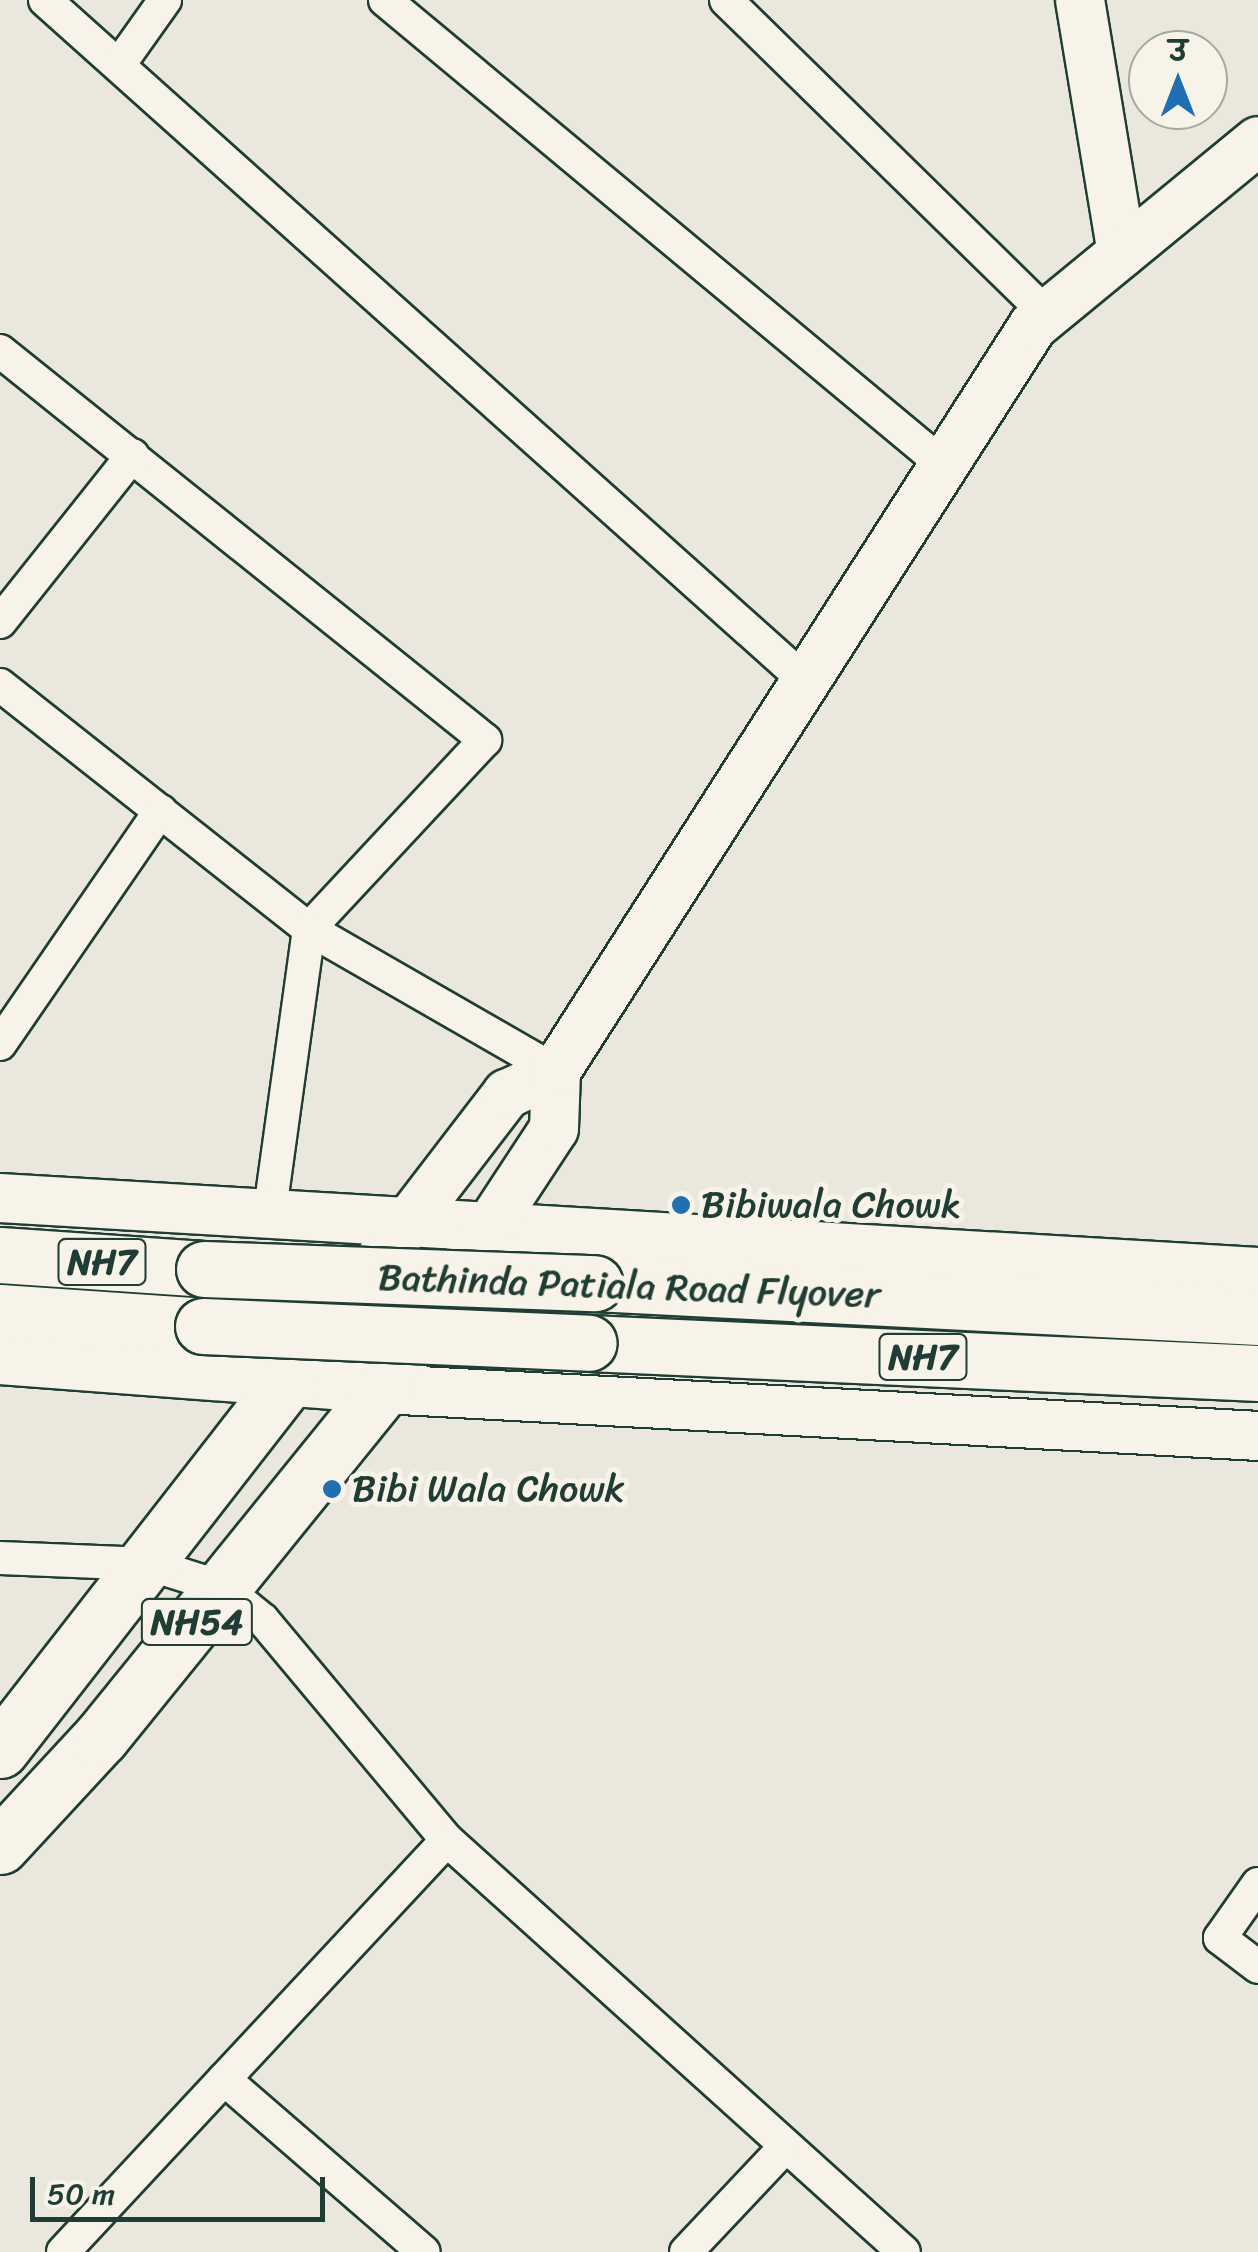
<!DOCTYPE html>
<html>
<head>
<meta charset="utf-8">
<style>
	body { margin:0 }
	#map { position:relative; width:1258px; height:2252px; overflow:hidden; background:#eae8dd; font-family:Sriracha,"Playpen Sans Deva",sans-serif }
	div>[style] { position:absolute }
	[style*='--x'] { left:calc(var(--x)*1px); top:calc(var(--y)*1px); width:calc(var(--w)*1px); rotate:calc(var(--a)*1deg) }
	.roads { filter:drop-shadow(2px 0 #1f3d34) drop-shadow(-2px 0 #1f3d34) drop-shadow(0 2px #1f3d34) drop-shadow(0 -2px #1f3d34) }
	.street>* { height:32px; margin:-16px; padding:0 16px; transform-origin:16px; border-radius:16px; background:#f7f3e8 }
	.secondary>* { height:48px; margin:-24px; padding:0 24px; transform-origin:24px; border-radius:24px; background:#f7f3e8 }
	.highway>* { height:55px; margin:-27.5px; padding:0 27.5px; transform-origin:27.5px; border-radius:27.5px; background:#f7f3e8 }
	.bridges { filter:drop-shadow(2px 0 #1f3d34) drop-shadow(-2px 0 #1f3d34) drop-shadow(0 2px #1f3d34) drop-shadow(0 -2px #1f3d34) }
	.highway-bridge>* { height:55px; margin:-27.5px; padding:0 27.5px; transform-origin:27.5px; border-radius:27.5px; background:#f7f3e8 }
	.dots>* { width:28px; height:28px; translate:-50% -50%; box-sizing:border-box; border:5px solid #f7f3e8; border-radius:50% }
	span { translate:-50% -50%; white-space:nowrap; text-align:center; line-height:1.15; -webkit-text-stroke:10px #f7f3e8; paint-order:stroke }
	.shield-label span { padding:2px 8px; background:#f7f3e8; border:2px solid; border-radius:8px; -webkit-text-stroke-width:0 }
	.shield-label { font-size:35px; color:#1f3d34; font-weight:700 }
	.poi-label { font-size:38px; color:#1f3d34 }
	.left { translate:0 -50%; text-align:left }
	.street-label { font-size:38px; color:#1f3d34 }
	.north { position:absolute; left:1128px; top:30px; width:100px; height:100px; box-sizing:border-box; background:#f7f3e8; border:2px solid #a1aaa0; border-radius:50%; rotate:0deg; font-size:28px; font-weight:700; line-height:40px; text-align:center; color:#1f3d34 }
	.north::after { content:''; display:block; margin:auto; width:35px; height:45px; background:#1f6fb2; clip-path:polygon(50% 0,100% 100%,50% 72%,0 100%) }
	.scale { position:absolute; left:30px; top:2177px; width:295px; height:45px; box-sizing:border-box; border:5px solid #1f3d34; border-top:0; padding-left:12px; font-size:30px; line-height:35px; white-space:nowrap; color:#1f3d34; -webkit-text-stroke:8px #f7f3e8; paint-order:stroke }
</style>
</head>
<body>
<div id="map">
	<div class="roads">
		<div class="street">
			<i style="--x:45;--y:0;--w:1025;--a:41.84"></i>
			<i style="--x:385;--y:0;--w:729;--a:39.77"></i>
			<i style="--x:726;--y:0;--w:449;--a:44.4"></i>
			<i style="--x:121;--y:62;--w:76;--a:-54.6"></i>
			<i style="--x:0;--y:351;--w:622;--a:38.73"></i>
			<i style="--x:485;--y:740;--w:258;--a:133"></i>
			<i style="--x:309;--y:929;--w:291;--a:97.9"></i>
			<i style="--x:0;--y:622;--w:213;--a:-51.5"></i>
			<i style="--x:0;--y:685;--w:394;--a:38.3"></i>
			<i style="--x:309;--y:929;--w:285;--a:29.9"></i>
			<i style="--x:0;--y:1044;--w:283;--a:-55.5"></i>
			<i style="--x:0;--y:1558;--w:148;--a:2.3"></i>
			<i style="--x:148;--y:1564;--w:80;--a:17.5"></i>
			<i style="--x:224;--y:1588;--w:50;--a:39.4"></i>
			<i style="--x:263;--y:1620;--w:287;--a:50.1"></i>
			<i style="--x:447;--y:1840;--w:615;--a:42.04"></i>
			<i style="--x:1258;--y:1884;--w:66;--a:125.1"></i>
			<i style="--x:1220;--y:1938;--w:48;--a:37.3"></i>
			<i style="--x:224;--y:2079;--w:264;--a:40.9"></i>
			<i style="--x:63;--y:2252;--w:563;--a:-47.01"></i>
			<i style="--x:686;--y:2252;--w:143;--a:-46.7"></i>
		</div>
		<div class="secondary">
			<i style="--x:1080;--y:0;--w:256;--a:80.6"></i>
			<i style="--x:0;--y:1198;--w:1260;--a:3.37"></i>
			<i style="--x:305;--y:1357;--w:332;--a:-52.5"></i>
			<i style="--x:507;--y:1094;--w:54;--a:-25.1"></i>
			<i style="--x:0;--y:1360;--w:384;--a:4.3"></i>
			<i style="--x:383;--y:1389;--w:876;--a:3.07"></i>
			<i style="--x:383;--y:1389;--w:311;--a:-56.7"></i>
			<i style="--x:554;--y:1129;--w:58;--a:-88"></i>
			<i style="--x:556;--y:1071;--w:885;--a:-57.37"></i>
			<i style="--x:1033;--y:326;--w:291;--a:-39.4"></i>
		</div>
		<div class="highway">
			<i style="--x:0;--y:1255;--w:204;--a:3.9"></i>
			<i style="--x:595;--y:1283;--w:664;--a:2.94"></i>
			<i style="--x:0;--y:1312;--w:203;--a:3.9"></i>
			<i style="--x:589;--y:1343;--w:670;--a:2.57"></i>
			<i style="--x:0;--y:1750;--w:469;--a:-52.1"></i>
			<i style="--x:0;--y:1846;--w:149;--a:-47.2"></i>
			<i style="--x:101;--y:1737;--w:448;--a:-51"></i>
		</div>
	</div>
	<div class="bridges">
		<div class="highway-bridge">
			<i style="--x:204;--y:1269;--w:391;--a:2.1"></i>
			<i style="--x:203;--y:1326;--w:386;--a:2.5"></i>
		</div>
	</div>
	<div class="dots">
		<i style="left:681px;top:1205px;background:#1f6fb2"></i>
		<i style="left:332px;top:1489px;background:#1f6fb2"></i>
	</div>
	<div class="shield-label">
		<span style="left:102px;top:1262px">NH7</span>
		<span style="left:923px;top:1357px">NH7</span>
		<span style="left:197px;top:1622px">NH54</span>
	</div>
	<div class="poi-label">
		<span class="left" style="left:701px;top:1205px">Bibiwala Chowk</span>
		<span class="left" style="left:352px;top:1489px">Bibi Wala Chowk</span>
	</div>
	<div class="street-label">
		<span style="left:629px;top:1286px;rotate:2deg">Bathinda Patiala Road Flyover</span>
	</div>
	<div class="north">उ</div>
	<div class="scale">50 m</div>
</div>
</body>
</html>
